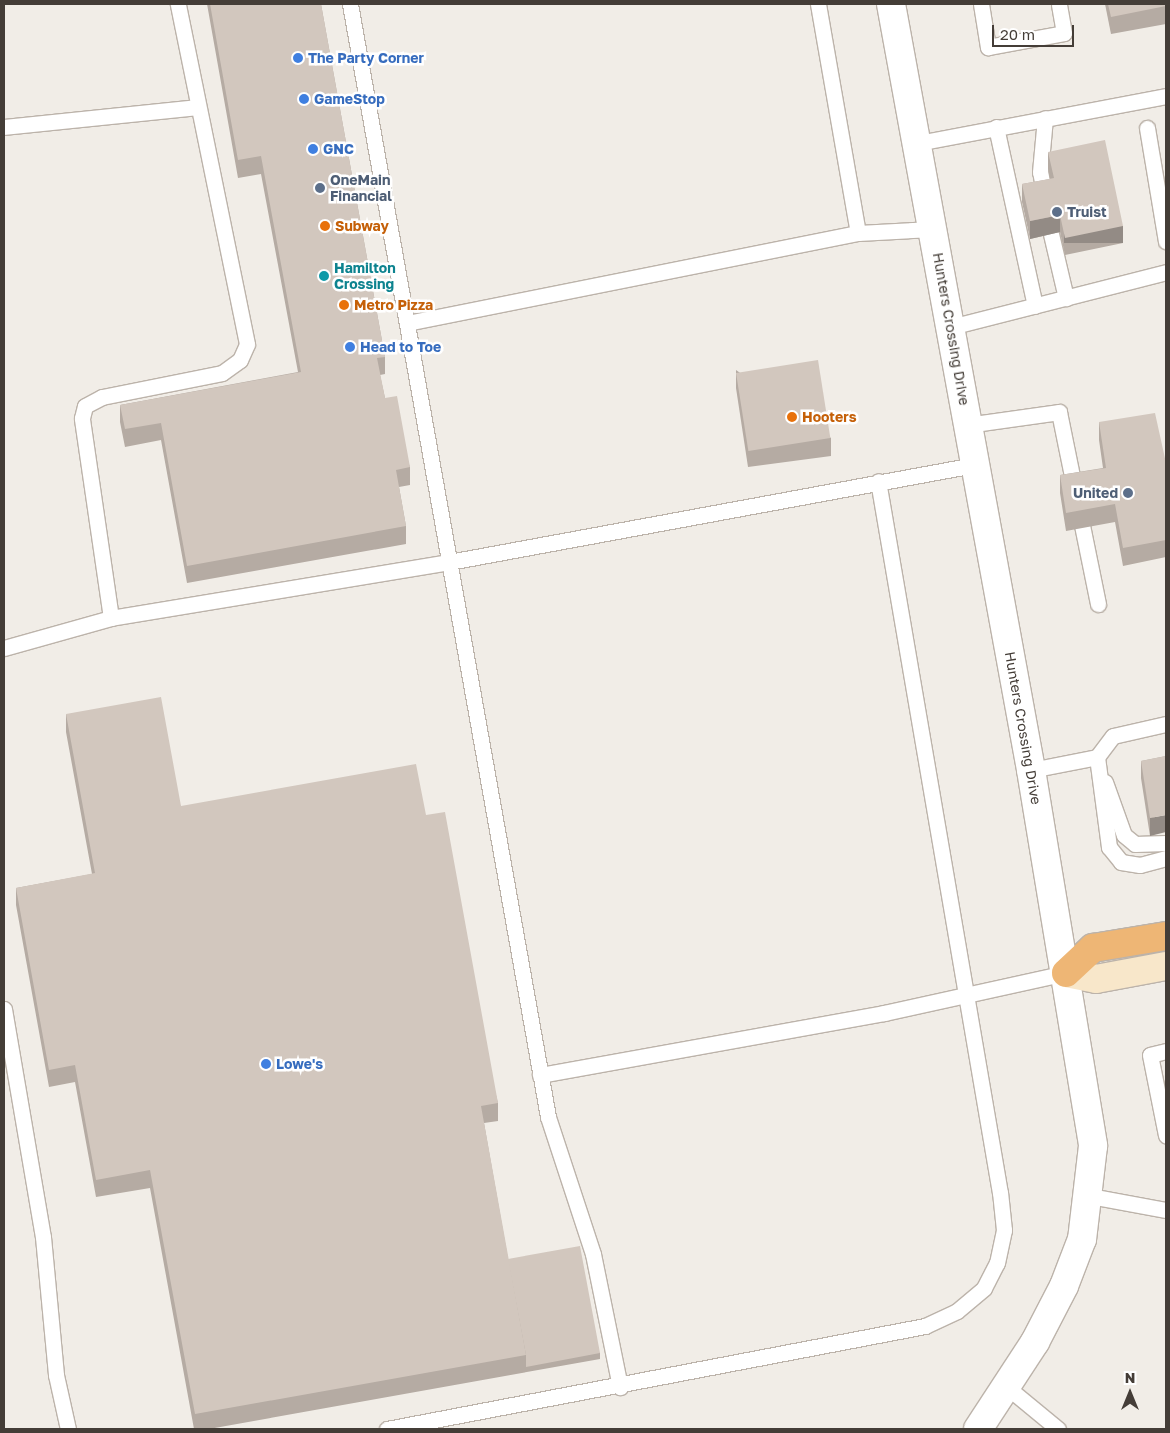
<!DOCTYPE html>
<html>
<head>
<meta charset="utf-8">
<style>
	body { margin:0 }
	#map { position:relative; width:1170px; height:1433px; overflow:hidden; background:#f1ede7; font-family:"Golos Text",sans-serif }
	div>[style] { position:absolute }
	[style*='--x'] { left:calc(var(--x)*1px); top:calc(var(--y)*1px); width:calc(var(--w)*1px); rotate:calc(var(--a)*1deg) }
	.roads { filter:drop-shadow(1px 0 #bcb3aa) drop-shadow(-1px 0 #bcb3aa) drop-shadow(0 1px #bcb3aa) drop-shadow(0 -1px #bcb3aa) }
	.lane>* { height:15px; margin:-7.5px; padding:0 7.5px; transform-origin:7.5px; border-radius:7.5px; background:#fff }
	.street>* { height:28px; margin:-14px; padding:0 14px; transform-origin:14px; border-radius:14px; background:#fff }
	.secondary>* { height:28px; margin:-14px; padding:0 14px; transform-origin:14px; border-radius:14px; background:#f8e7ca }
	.highway>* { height:28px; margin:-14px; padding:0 14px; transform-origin:14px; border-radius:14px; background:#eeb675 }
	.wall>* { inset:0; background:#b5aba3 }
	.shaded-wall>* { inset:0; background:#938b85; transform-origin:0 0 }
	.building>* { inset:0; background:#d2c7be; transform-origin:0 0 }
	.dots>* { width:14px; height:14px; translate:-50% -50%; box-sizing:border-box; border:2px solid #fff; border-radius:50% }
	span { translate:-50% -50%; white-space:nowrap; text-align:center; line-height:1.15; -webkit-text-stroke:5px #fff; paint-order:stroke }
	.shop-label { font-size:14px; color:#366cbe; font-weight:700 }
	.left { translate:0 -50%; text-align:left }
	.service-label { font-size:14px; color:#4e5e75; font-weight:700 }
	.right { translate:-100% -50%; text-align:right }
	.food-label { font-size:14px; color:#c56008; font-weight:700 }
	.culture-label { font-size:14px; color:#0d838f; font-weight:700 }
	.street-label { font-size:14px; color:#443d37 }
	.frame { position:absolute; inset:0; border:5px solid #443d37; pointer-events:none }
	.north { position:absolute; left:1105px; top:1368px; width:50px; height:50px; -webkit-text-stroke:4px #fff; paint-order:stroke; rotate:0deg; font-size:14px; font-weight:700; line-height:20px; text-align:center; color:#443d37 }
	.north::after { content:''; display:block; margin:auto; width:18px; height:22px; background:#443d37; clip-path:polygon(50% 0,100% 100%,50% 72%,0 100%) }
	.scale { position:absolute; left:992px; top:25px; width:82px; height:22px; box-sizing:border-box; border:2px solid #443d37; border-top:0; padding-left:6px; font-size:15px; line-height:18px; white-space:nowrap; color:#443d37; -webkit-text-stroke:4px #fff; paint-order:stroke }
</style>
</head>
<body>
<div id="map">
	<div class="roads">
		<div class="lane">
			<i style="--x:350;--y:4;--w:1130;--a:79.91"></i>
			<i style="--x:548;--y:1117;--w:144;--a:71.8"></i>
			<i style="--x:593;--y:1254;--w:136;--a:78.5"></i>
			<i style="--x:818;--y:4;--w:232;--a:80.1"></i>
			<i style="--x:981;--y:4;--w:44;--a:80.8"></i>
			<i style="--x:988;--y:47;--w:77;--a:-10.4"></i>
			<i style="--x:1064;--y:33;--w:29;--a:-100"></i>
			<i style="--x:4;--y:127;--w:195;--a:-5.9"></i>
			<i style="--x:996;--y:127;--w:183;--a:77.7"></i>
			<i style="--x:1147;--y:128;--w:115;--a:80.5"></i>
			<i style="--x:918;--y:143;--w:252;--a:-10.7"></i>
			<i style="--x:1045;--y:197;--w:25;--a:-101"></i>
			<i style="--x:1040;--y:172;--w:54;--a:-84.7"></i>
			<i style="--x:1051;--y:234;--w:66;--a:76.8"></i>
			<i style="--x:407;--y:323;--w:460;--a:-11.3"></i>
			<i style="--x:858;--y:233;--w:75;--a:-3.1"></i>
			<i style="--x:951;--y:327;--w:222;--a:-14.3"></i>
			<i style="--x:967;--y:425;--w:93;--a:-8"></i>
			<i style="--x:1059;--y:412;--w:196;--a:78.5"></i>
			<i style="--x:111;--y:618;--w:202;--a:-98.3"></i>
			<i style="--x:82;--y:418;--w:12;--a:-76"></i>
			<i style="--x:85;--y:406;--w:19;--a:-28"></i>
			<i style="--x:102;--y:397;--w:122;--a:-11.3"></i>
			<i style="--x:222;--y:373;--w:22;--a:-36"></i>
			<i style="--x:240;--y:360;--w:17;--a:-66"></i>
			<i style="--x:247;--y:344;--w:347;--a:-101.5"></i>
			<i style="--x:4;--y:648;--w:111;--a:-15.7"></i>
			<i style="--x:111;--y:618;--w:343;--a:-9.4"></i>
			<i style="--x:449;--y:562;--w:534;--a:-10.47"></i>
			<i style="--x:1097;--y:757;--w:91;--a:82.4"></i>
			<i style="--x:1109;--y:847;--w:19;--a:51"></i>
			<i style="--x:1121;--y:862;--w:19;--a:9"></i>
			<i style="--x:1140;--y:865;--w:27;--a:-15"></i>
			<i style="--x:1031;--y:770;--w:67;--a:-11.1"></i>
			<i style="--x:1097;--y:757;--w:26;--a:-53"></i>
			<i style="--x:1113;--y:736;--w:54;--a:-12.8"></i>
			<i style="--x:1105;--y:782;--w:56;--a:70.3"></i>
			<i style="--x:1124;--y:835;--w:14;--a:39"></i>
			<i style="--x:1135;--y:844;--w:31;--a:-2"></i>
			<i style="--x:4;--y:1009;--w:231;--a:80.3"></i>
			<i style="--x:43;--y:1237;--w:139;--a:84.6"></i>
			<i style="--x:56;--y:1375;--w:55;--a:77.5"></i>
			<i style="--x:1166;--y:1051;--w:16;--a:166"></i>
			<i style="--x:1150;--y:1055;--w:82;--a:78.7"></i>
			<i style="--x:540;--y:1075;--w:350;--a:-10.2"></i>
			<i style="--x:884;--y:1013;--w:186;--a:-12.4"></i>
			<i style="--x:1090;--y:1196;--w:77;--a:10.4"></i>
			<i style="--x:1007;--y:1387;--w:66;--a:39.5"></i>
			<i style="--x:387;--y:1429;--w:548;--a:-10.84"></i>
			<i style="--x:925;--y:1326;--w:35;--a:-25"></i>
			<i style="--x:957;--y:1311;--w:35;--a:-40"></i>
			<i style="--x:984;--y:1288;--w:28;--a:-63"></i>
			<i style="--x:997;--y:1263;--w:34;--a:-78"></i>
			<i style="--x:1004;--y:1230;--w:37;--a:-96"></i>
			<i style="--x:1000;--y:1193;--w:722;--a:-99.72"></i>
		</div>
		<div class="street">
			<i style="--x:891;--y:4;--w:779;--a:79.64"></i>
			<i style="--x:1031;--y:770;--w:381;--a:80.6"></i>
			<i style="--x:1093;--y:1146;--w:94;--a:96.7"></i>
			<i style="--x:1082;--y:1239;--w:50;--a:111"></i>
			<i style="--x:1064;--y:1286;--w:63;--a:117.4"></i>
			<i style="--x:1035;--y:1342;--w:104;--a:123.2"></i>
		</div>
		<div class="secondary">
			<i style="--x:1066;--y:973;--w:31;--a:11"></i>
			<i style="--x:1096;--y:979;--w:71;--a:-10.5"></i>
		</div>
		<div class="highway">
			<i style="--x:1066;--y:973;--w:37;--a:-43"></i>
			<i style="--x:1093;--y:948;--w:74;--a:-9.3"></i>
		</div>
	</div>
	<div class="wall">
		<i style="clip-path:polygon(207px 4px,321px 4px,385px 357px,385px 374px,380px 375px,385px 398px,410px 467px,410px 485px,399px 487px,406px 526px,406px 544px,187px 583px,161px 440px,125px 447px,120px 422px,120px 405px,298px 372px,261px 174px,238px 178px)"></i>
		<i style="clip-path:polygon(1105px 4px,1166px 4px,1166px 24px,1111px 34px)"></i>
		<i style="clip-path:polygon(1048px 152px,1123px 243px,1065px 255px,1060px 232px,1030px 239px,1022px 202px,1022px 184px,1050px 179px,1048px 169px)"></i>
		<i style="clip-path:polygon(736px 370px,831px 438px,831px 456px,748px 467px,736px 388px)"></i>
		<i style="clip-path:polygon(1099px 422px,1166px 463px,1166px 557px,1123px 566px,1115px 522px,1066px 531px,1060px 493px,1060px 475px,1103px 468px,1099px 440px)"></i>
		<i style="clip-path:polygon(66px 714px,181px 806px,426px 815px,498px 1103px,498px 1121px,484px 1123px,508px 1259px,600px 1353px,600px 1359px,209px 1429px,194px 1429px,150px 1188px,96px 1197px,75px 1082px,49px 1087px,16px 905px,16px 888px,92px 874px,66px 732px)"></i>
		<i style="clip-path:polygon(1166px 756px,1150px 836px,1141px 778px,1141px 761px)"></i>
	</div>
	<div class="shaded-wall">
		<i style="clip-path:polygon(1060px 215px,1060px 232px,1030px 239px,1030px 221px)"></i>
		<i style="left:1123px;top:226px;width:17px;height:59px;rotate:90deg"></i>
		<i style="clip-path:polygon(1166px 815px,1166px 832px,1150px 836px,1150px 818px)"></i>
	</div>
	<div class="building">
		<i style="clip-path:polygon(210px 4px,321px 4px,385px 357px,377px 358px,385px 398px,397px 396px,410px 467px,396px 470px,406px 526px,187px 566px,161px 423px,125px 429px,120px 405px,301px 372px,261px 156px,238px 160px)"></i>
		<i style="clip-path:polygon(1108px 4px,1166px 4px,1166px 6px,1111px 17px)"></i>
		<i style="clip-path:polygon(1105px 140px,1123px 226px,1065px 238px,1060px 215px,1030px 221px,1022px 184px,1054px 178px,1048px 152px)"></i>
		<i style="left:818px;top:360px;width:79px;height:83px;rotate:81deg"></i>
		<i style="clip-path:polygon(1155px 413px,1166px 463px,1166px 540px,1123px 548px,1115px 504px,1066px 513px,1060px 475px,1106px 468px,1099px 422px)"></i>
		<i style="clip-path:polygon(161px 697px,181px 806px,416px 764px,426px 815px,445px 812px,498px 1103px,481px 1106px,526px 1355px,195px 1414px,150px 1170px,96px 1180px,75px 1065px,49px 1070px,16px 888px,95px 873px,66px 714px)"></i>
		<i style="clip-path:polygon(1166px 756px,1166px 815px,1150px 818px,1141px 761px)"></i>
		<i style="clip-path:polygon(580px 1246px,600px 1353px,526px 1367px,526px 1355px,508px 1259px)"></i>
	</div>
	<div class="dots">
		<i style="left:298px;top:58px;background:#3f7fe0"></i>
		<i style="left:304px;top:99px;background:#3f7fe0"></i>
		<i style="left:313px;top:149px;background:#3f7fe0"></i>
		<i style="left:320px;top:188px;background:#5c6f8a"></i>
		<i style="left:1057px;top:212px;background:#5c6f8a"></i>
		<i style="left:325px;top:226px;background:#e8710a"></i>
		<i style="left:324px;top:276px;background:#0f9aa8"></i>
		<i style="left:344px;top:305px;background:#e8710a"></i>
		<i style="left:350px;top:347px;background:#3f7fe0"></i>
		<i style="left:792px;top:417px;background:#e8710a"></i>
		<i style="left:1128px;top:493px;background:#5c6f8a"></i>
		<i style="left:266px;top:1064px;background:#3f7fe0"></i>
	</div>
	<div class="shop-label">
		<span class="left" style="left:308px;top:58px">The Party Corner</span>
		<span class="left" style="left:314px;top:99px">GameStop</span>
		<span class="left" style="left:323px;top:149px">GNC</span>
		<span class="left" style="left:360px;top:347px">Head to Toe</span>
		<span class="left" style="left:276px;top:1064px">Lowe's</span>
	</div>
	<div class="service-label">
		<span class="left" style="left:330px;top:188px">OneMain<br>Financial</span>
		<span class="left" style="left:1067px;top:212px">Truist</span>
		<span class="right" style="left:1118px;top:493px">United</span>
	</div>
	<div class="food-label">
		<span class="left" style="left:335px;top:226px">Subway</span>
		<span class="left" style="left:354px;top:305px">Metro Pizza</span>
		<span class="left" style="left:802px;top:417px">Hooters</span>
	</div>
	<div class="culture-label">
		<span class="left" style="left:334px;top:276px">Hamilton<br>Crossing</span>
	</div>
	<div class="street-label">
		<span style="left:951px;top:329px;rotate:80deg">Hunters Crossing Drive</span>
		<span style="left:1023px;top:728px;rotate:80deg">Hunters Crossing Drive</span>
	</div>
	<div class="frame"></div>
	<div class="north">N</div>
	<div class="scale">20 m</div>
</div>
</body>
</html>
